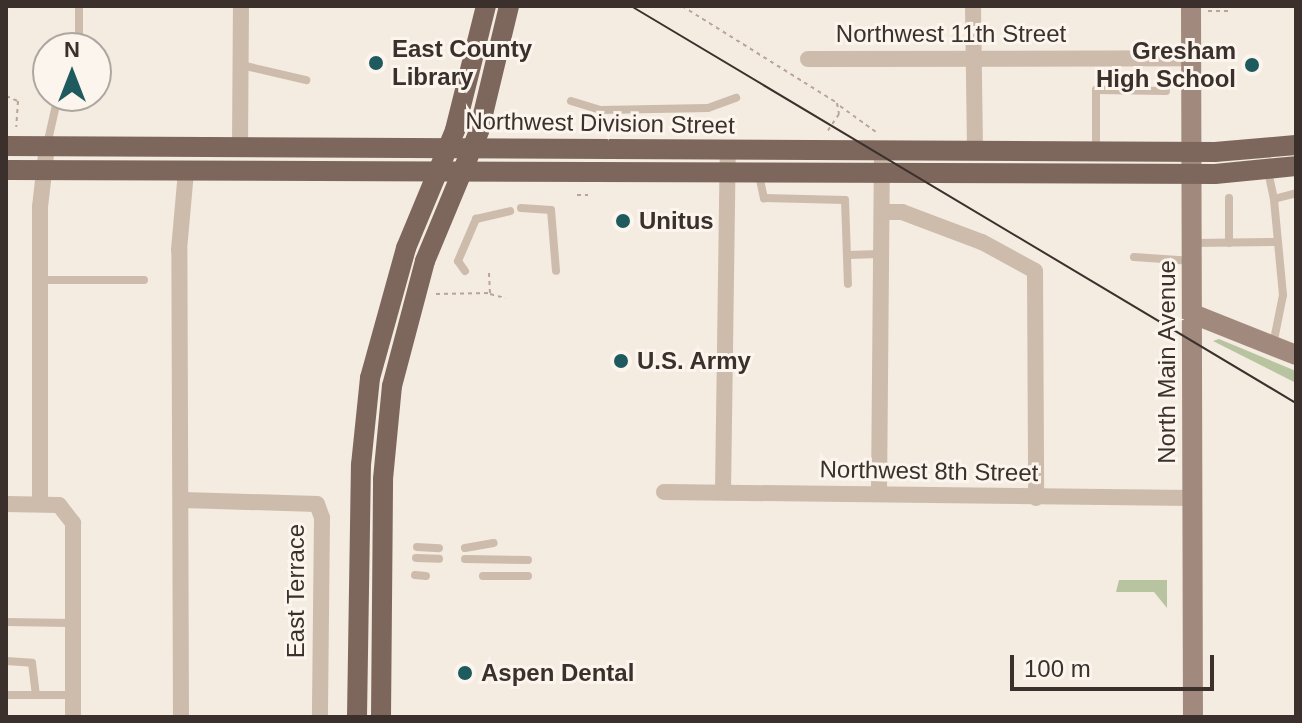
<!DOCTYPE html>
<html>
<head>
<meta charset="utf-8">
<style>
	body { margin:0 }
	#map { position:relative; width:1302px; height:723px; overflow:hidden; background:#f4ebe1; font-family:Arial,sans-serif }
	div>[style] { position:absolute }
	[style*='--x'] { left:calc(var(--x)*1px); top:calc(var(--y)*1px); width:calc(var(--w)*1px); rotate:calc(var(--a)*1deg) }
	.green>* { inset:0; background:#b8c4a0 }
	.path>* { height:2px; margin-top:-1px; transform-origin:0; background:repeating-linear-gradient(90deg,#b9a596 0 4px,transparent 0 8px) }
	.lane>* { height:8px; margin:-4px; padding:0 4px; transform-origin:4px; border-radius:4px; background:#cdbbac }
	.street>* { height:16px; margin:-8px; padding:0 8px; transform-origin:8px; border-radius:8px; background:#cdbbac }
	.secondary>* { height:20px; margin:-10px; padding:0 10px; transform-origin:10px; border-radius:10px; background:#a18a7d }
	.primary>* { height:20px; margin:-10px; padding:0 10px; transform-origin:10px; border-radius:10px; background:#7d675c }
	.tram>* { height:2px; margin:-1px; padding:0 1px; transform-origin:1px; border-radius:1px; background:#3b302b }
	.dots>* { width:22px; height:22px; translate:-50% -50%; box-sizing:border-box; border:4px solid #fbf5ee; border-radius:50% }
	span { translate:-50% -50%; white-space:nowrap; text-align:center; line-height:1.15; -webkit-text-stroke:6px #fbf5ee; paint-order:stroke }
	.street-label { font-size:24px; color:#3b302b }
	.poi-label { font-size:24px; color:#3b302b; font-weight:700 }
	.left { translate:0 -50%; text-align:left }
	.right { translate:-100% -50%; text-align:right }
	.frame { position:absolute; inset:0; border:8px solid #3b302b; pointer-events:none }
	.north { position:absolute; left:32px; top:32px; width:80px; height:80px; box-sizing:border-box; background:#fbf5ee; border:2px solid #aea6a0; border-radius:50%; rotate:0deg; font-size:22px; font-weight:700; line-height:32px; text-align:center; color:#3b302b }
	.north::after { content:''; display:block; margin:auto; width:28px; height:36px; background:#1f5a5e; clip-path:polygon(50% 0,100% 100%,50% 72%,0 100%) }
	.scale { position:absolute; left:1010px; top:655px; width:204px; height:36px; box-sizing:border-box; border:4px solid #3b302b; border-top:0; padding-left:10px; font-size:24px; line-height:28px; white-space:nowrap; color:#3b302b; -webkit-text-stroke:6px #fbf5ee; paint-order:stroke }
</style>
</head>
<body>
<div id="map">
	<div class="green">
		<i style="clip-path:polygon(1219px 339px,1296px 371px,1296px 383px,1213px 341px)"></i>
		<i style="clip-path:polygon(1119px 580px,1167px 580px,1167px 608px,1154px 592px,1116px 592px)"></i>
	</div>
	<div class="path">
		<i style="--x:682;--y:6;--w:183;--a:32"></i>
		<i style="--x:837;--y:103;--w:11;--a:80"></i>
		<i style="--x:839;--y:114;--w:22;--a:124"></i>
		<i style="--x:1208;--y:11;--w:20;--a:0"></i>
		<i style="--x:6;--y:96;--w:13;--a:23"></i>
		<i style="--x:18;--y:101;--w:26;--a:94"></i>
		<i style="--x:840;--y:106;--w:44;--a:35.8"></i>
		<i style="--x:577;--y:195;--w:11;--a:0"></i>
		<i style="--x:436;--y:294;--w:54;--a:-1.1"></i>
		<i style="--x:490;--y:293;--w:22;--a:-93"></i>
		<i style="--x:490;--y:294;--w:16;--a:15"></i>
	</div>
	<div class="lane">
		<i style="--x:79;--y:48;--w:42;--a:-90"></i>
		<i style="--x:241;--y:65;--w:67;--a:13"></i>
		<i style="--x:571;--y:101;--w:30;--a:17"></i>
		<i style="--x:600;--y:110;--w:108;--a:-1.1"></i>
		<i style="--x:708;--y:108;--w:30;--a:-20"></i>
		<i style="--x:47;--y:145;--w:50;--a:-77.3"></i>
		<i style="--x:1096;--y:151;--w:61;--a:-90"></i>
		<i style="--x:1096;--y:90;--w:70;--a:0.8"></i>
		<i style="--x:1268;--y:171;--w:29;--a:78"></i>
		<i style="--x:759;--y:175;--w:24;--a:78"></i>
		<i style="--x:764;--y:198;--w:81;--a:1.4"></i>
		<i style="--x:845;--y:200;--w:84;--a:88"></i>
		<i style="--x:1229;--y:198;--w:45;--a:90"></i>
		<i style="--x:521;--y:208;--w:30;--a:4"></i>
		<i style="--x:551;--y:210;--w:61;--a:85.3"></i>
		<i style="--x:1194;--y:243;--w:84;--a:-0.7"></i>
		<i style="--x:848;--y:255;--w:31;--a:-2"></i>
		<i style="--x:1134;--y:257;--w:59;--a:3.9"></i>
		<i style="--x:465;--y:271;--w:12;--a:-125"></i>
		<i style="--x:458;--y:261;--w:46;--a:-66.8"></i>
		<i style="--x:476;--y:219;--w:35;--a:-13"></i>
		<i style="--x:41;--y:280;--w:103;--a:0"></i>
		<i style="--x:1273;--y:345;--w:51;--a:-78.7"></i>
		<i style="--x:1283;--y:295;--w:96;--a:-95.4"></i>
		<i style="--x:1274;--y:199;--w:23;--a:-15"></i>
		<i style="--x:417;--y:547;--w:22;--a:3"></i>
		<i style="--x:465;--y:548;--w:29;--a:-10"></i>
		<i style="--x:416;--y:558;--w:23;--a:2"></i>
		<i style="--x:465;--y:559;--w:63;--a:0.9"></i>
		<i style="--x:415;--y:575;--w:11;--a:5"></i>
		<i style="--x:483;--y:576;--w:45;--a:0"></i>
		<i style="--x:6;--y:622;--w:66;--a:0.9"></i>
		<i style="--x:6;--y:661;--w:26;--a:4"></i>
		<i style="--x:32;--y:663;--w:32;--a:83"></i>
		<i style="--x:6;--y:695;--w:66;--a:0"></i>
	</div>
	<div class="street">
		<i style="--x:973;--y:6;--w:145;--a:89.2"></i>
		<i style="--x:808;--y:59;--w:383;--a:-0.1"></i>
		<i style="--x:240;--y:146;--w:140;--a:-89.6"></i>
		<i style="--x:883;--y:212;--w:19;--a:0"></i>
		<i style="--x:902;--y:212;--w:85;--a:20.6"></i>
		<i style="--x:982;--y:242;--w:60;--a:28.7"></i>
		<i style="--x:1035;--y:271;--w:227;--a:89.7"></i>
		<i style="--x:664;--y:492;--w:529;--a:0.65"></i>
		<i style="--x:723;--y:492;--w:342;--a:-89.2"></i>
		<i style="--x:879;--y:493;--w:332;--a:-89.5"></i>
		<i style="--x:183;--y:500;--w:134;--a:1.7"></i>
		<i style="--x:317;--y:504;--w:15;--a:70"></i>
		<i style="--x:322;--y:518;--w:199;--a:90.6"></i>
		<i style="--x:6;--y:504;--w:53;--a:1.1"></i>
		<i style="--x:59;--y:505;--w:23;--a:52"></i>
		<i style="--x:73;--y:523;--w:194;--a:90"></i>
		<i style="--x:40;--y:504;--w:297;--a:-90"></i>
		<i style="--x:40;--y:207;--w:61;--a:-83.5"></i>
		<i style="--x:181;--y:717;--w:467;--a:-90.2"></i>
		<i style="--x:179;--y:250;--w:79;--a:-84.9"></i>
	</div>
	<div class="secondary">
		<i style="--x:1191;--y:6;--w:711;--a:89.84"></i>
		<i style="--x:1193;--y:314;--w:111;--a:21.7"></i>
	</div>
	<div class="primary">
		<i style="--x:6;--y:146;--w:1209;--a:0.28"></i>
		<i style="--x:1215;--y:152;--w:81;--a:-4.9"></i>
		<i style="--x:6;--y:170;--w:1209;--a:0.19"></i>
		<i style="--x:1215;--y:174;--w:81;--a:-5.6"></i>
		<i style="--x:357;--y:717;--w:252;--a:-89.1"></i>
		<i style="--x:361;--y:465;--w:87;--a:-84.1"></i>
		<i style="--x:370;--y:378;--w:135;--a:-74.5"></i>
		<i style="--x:406;--y:248;--w:128;--a:-67.4"></i>
		<i style="--x:455;--y:130;--w:128;--a:-76"></i>
		<i style="--x:381;--y:717;--w:238;--a:-89.5"></i>
		<i style="--x:383;--y:479;--w:93;--a:-84.5"></i>
		<i style="--x:392;--y:386;--w:129;--a:-75.2"></i>
		<i style="--x:425;--y:261;--w:141;--a:-67.4"></i>
		<i style="--x:479;--y:131;--w:129;--a:-76.5"></i>
	</div>
	<div class="tram">
		<i style="--x:631;--y:6;--w:774;--a:30.84"></i>
	</div>
	<div class="dots">
		<i style="left:376px;top:63px;background:#1f5a5e"></i>
		<i style="left:1252px;top:65px;background:#1f5a5e"></i>
		<i style="left:623px;top:221px;background:#1f5a5e"></i>
		<i style="left:621px;top:361px;background:#1f5a5e"></i>
		<i style="left:465px;top:673px;background:#1f5a5e"></i>
	</div>
	<div class="street-label">
		<span style="left:951px;top:34px">Northwest 11th Street</span>
		<span style="left:600px;top:123px;rotate:1deg">Northwest Division Street</span>
		<span style="left:1167px;top:362px;rotate:-90deg">North Main Avenue</span>
		<span style="left:929px;top:471px;rotate:1deg">Northwest 8th Street</span>
		<span style="left:296px;top:591px;rotate:-90deg">East Terrace</span>
	</div>
	<div class="poi-label">
		<span class="left" style="left:392px;top:63px">East County<br>Library</span>
		<span class="right" style="left:1236px;top:65px">Gresham<br>High School</span>
		<span class="left" style="left:639px;top:221px">Unitus</span>
		<span class="left" style="left:637px;top:361px">U.S. Army</span>
		<span class="left" style="left:481px;top:673px">Aspen Dental</span>
	</div>
	<div class="frame"></div>
	<div class="north">N</div>
	<div class="scale">100 m</div>
</div>
</body>
</html>
